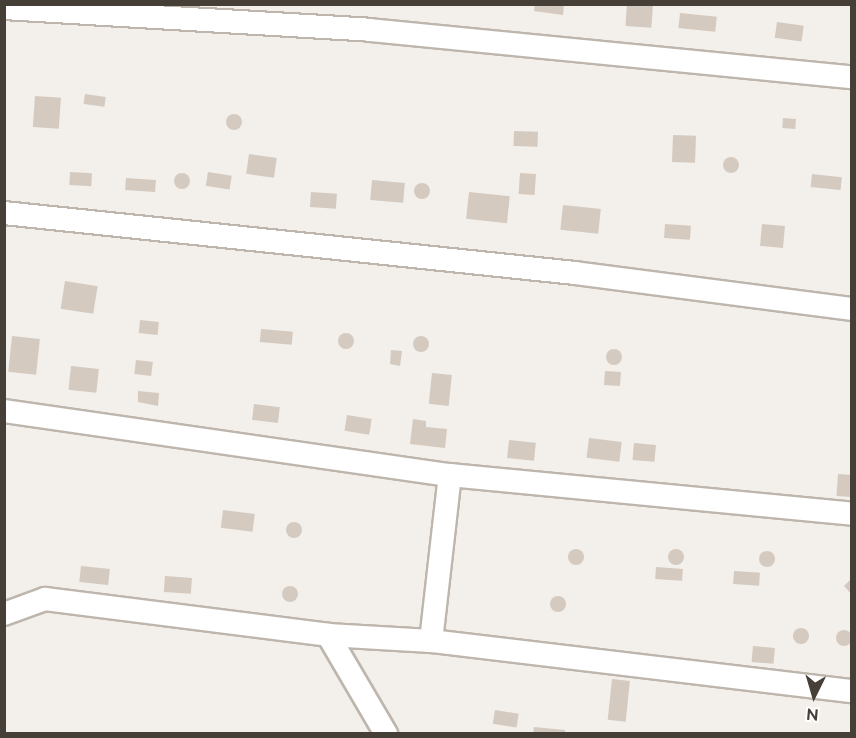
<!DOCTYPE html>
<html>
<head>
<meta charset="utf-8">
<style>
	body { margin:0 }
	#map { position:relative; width:856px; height:738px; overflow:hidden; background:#f3efea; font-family:Raleway,sans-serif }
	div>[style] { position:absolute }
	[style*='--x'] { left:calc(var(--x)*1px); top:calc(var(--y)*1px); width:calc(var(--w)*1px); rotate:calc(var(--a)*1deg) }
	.building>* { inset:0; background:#d4cac0; transform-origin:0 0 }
	.round { border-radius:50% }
	.roads { filter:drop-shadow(2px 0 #beb6ad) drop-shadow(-2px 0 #beb6ad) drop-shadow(0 2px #beb6ad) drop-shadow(0 -2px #beb6ad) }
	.minor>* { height:22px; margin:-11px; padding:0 11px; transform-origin:11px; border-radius:11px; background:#fff }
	span { translate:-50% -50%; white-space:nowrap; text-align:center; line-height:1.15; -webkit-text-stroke:5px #fff; paint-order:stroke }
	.frame { position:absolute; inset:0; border:6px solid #463f38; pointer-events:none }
	.north { position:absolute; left:784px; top:666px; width:60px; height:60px; -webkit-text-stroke:4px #fff; paint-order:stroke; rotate:185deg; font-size:16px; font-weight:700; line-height:24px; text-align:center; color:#463f38 }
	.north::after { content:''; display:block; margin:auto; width:21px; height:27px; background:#463f38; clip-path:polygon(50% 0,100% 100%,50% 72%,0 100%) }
</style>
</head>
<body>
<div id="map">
	<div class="building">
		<i style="clip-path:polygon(535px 4px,564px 4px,563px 15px,534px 11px)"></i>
		<i style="left:627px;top:4px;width:26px;height:22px;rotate:4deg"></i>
		<i style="left:680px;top:13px;width:37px;height:15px;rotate:6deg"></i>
		<i style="left:777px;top:22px;width:27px;height:16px;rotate:8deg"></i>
		<i style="left:85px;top:94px;width:21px;height:10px;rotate:8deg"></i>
		<i style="left:35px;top:96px;width:26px;height:31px;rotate:4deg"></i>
		<i class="round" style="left:226px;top:114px;width:16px;height:16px"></i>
		<i style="left:783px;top:118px;width:13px;height:10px;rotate:4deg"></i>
		<i style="left:514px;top:131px;width:24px;height:15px;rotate:2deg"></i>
		<i style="left:673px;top:135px;width:23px;height:27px;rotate:2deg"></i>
		<i style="left:249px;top:154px;width:28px;height:20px;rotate:8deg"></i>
		<i class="round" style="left:723px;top:157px;width:16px;height:16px"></i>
		<i style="left:70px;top:172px;width:22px;height:13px;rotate:3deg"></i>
		<i style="left:208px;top:172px;width:24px;height:14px;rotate:9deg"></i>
		<i style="left:520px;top:173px;width:16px;height:21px;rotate:4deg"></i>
		<i class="round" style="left:174px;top:173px;width:16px;height:16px"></i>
		<i style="left:812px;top:174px;width:30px;height:13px;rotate:6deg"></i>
		<i style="left:126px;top:178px;width:30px;height:12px;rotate:4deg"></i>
		<i style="left:372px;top:180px;width:33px;height:20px;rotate:5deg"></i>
		<i class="round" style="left:414px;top:183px;width:16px;height:16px"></i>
		<i style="left:311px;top:192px;width:26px;height:15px;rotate:4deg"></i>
		<i style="left:469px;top:192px;width:41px;height:27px;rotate:6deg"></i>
		<i style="left:563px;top:205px;width:38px;height:25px;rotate:6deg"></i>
		<i style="left:665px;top:224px;width:26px;height:14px;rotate:4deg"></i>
		<i style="left:762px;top:224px;width:23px;height:22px;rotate:5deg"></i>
		<i style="left:65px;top:281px;width:33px;height:28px;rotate:9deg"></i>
		<i style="left:140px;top:320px;width:19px;height:13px;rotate:6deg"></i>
		<i style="left:261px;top:329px;width:32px;height:13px;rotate:5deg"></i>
		<i class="round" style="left:338px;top:333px;width:16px;height:16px"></i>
		<i class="round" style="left:413px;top:336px;width:16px;height:16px"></i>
		<i style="left:12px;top:336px;width:28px;height:36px;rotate:6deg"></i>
		<i class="round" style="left:606px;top:349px;width:16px;height:16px"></i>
		<i style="clip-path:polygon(391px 350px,402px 351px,400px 366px,390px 364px)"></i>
		<i style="left:136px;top:360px;width:17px;height:14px;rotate:7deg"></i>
		<i style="left:71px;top:366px;width:28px;height:24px;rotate:6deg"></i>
		<i style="left:605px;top:371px;width:16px;height:14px;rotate:4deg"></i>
		<i style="left:432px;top:373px;width:20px;height:31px;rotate:6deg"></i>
		<i style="clip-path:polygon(138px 391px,159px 393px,158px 406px,138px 402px)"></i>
		<i style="left:254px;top:404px;width:26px;height:16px;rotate:7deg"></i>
		<i style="left:347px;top:415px;width:25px;height:16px;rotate:9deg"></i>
		<i style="clip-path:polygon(413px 419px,426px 421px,426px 427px,447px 429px,445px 448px,410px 444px)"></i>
		<i style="left:589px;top:438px;width:33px;height:20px;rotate:7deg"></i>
		<i style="left:509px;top:440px;width:27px;height:18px;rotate:6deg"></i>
		<i style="left:634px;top:443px;width:22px;height:17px;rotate:5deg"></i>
		<i style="left:838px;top:474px;width:14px;height:22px;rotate:4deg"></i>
		<i style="left:223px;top:510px;width:32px;height:18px;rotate:7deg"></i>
		<i class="round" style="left:286px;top:522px;width:16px;height:16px"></i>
		<i class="round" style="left:568px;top:549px;width:16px;height:16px"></i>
		<i class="round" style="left:668px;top:549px;width:16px;height:16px"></i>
		<i class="round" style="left:759px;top:551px;width:16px;height:16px"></i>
		<i style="left:81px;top:566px;width:29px;height:16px;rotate:6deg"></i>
		<i style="left:656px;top:567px;width:27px;height:12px;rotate:4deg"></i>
		<i style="left:734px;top:571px;width:26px;height:13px;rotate:4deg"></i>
		<i style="left:165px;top:576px;width:27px;height:16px;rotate:4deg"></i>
		<i style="clip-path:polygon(852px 578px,852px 595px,844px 586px)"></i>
		<i class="round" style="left:282px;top:586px;width:16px;height:16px"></i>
		<i class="round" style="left:550px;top:596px;width:16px;height:16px"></i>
		<i class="round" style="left:793px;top:628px;width:16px;height:16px"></i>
		<i class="round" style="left:836px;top:630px;width:16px;height:16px"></i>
		<i style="left:753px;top:646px;width:22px;height:16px;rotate:5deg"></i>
		<i style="left:612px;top:679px;width:18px;height:41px;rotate:6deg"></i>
		<i style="left:495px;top:710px;width:24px;height:14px;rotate:9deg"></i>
		<i style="clip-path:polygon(534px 727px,565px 730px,565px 734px,533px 734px)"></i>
	</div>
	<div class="roads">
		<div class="minor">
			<i style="--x:4;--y:8;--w:366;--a:3.4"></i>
			<i style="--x:369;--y:30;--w:485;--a:5.6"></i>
			<i style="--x:4;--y:213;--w:574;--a:6"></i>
			<i style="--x:575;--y:273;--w:279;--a:7.4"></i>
			<i style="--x:4;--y:411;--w:451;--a:8.2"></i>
			<i style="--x:450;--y:475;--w:404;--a:5.5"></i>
			<i style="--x:4;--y:614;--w:44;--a:-20.1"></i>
			<i style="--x:45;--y:599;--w:285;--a:7.2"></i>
			<i style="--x:328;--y:635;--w:103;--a:3.3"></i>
			<i style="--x:431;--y:641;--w:424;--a:6.8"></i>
			<i style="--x:328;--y:635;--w:115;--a:59.6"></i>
			<i style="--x:431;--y:641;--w:167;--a:-83.5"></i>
		</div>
	</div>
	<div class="frame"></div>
	<div class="north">N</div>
</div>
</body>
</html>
